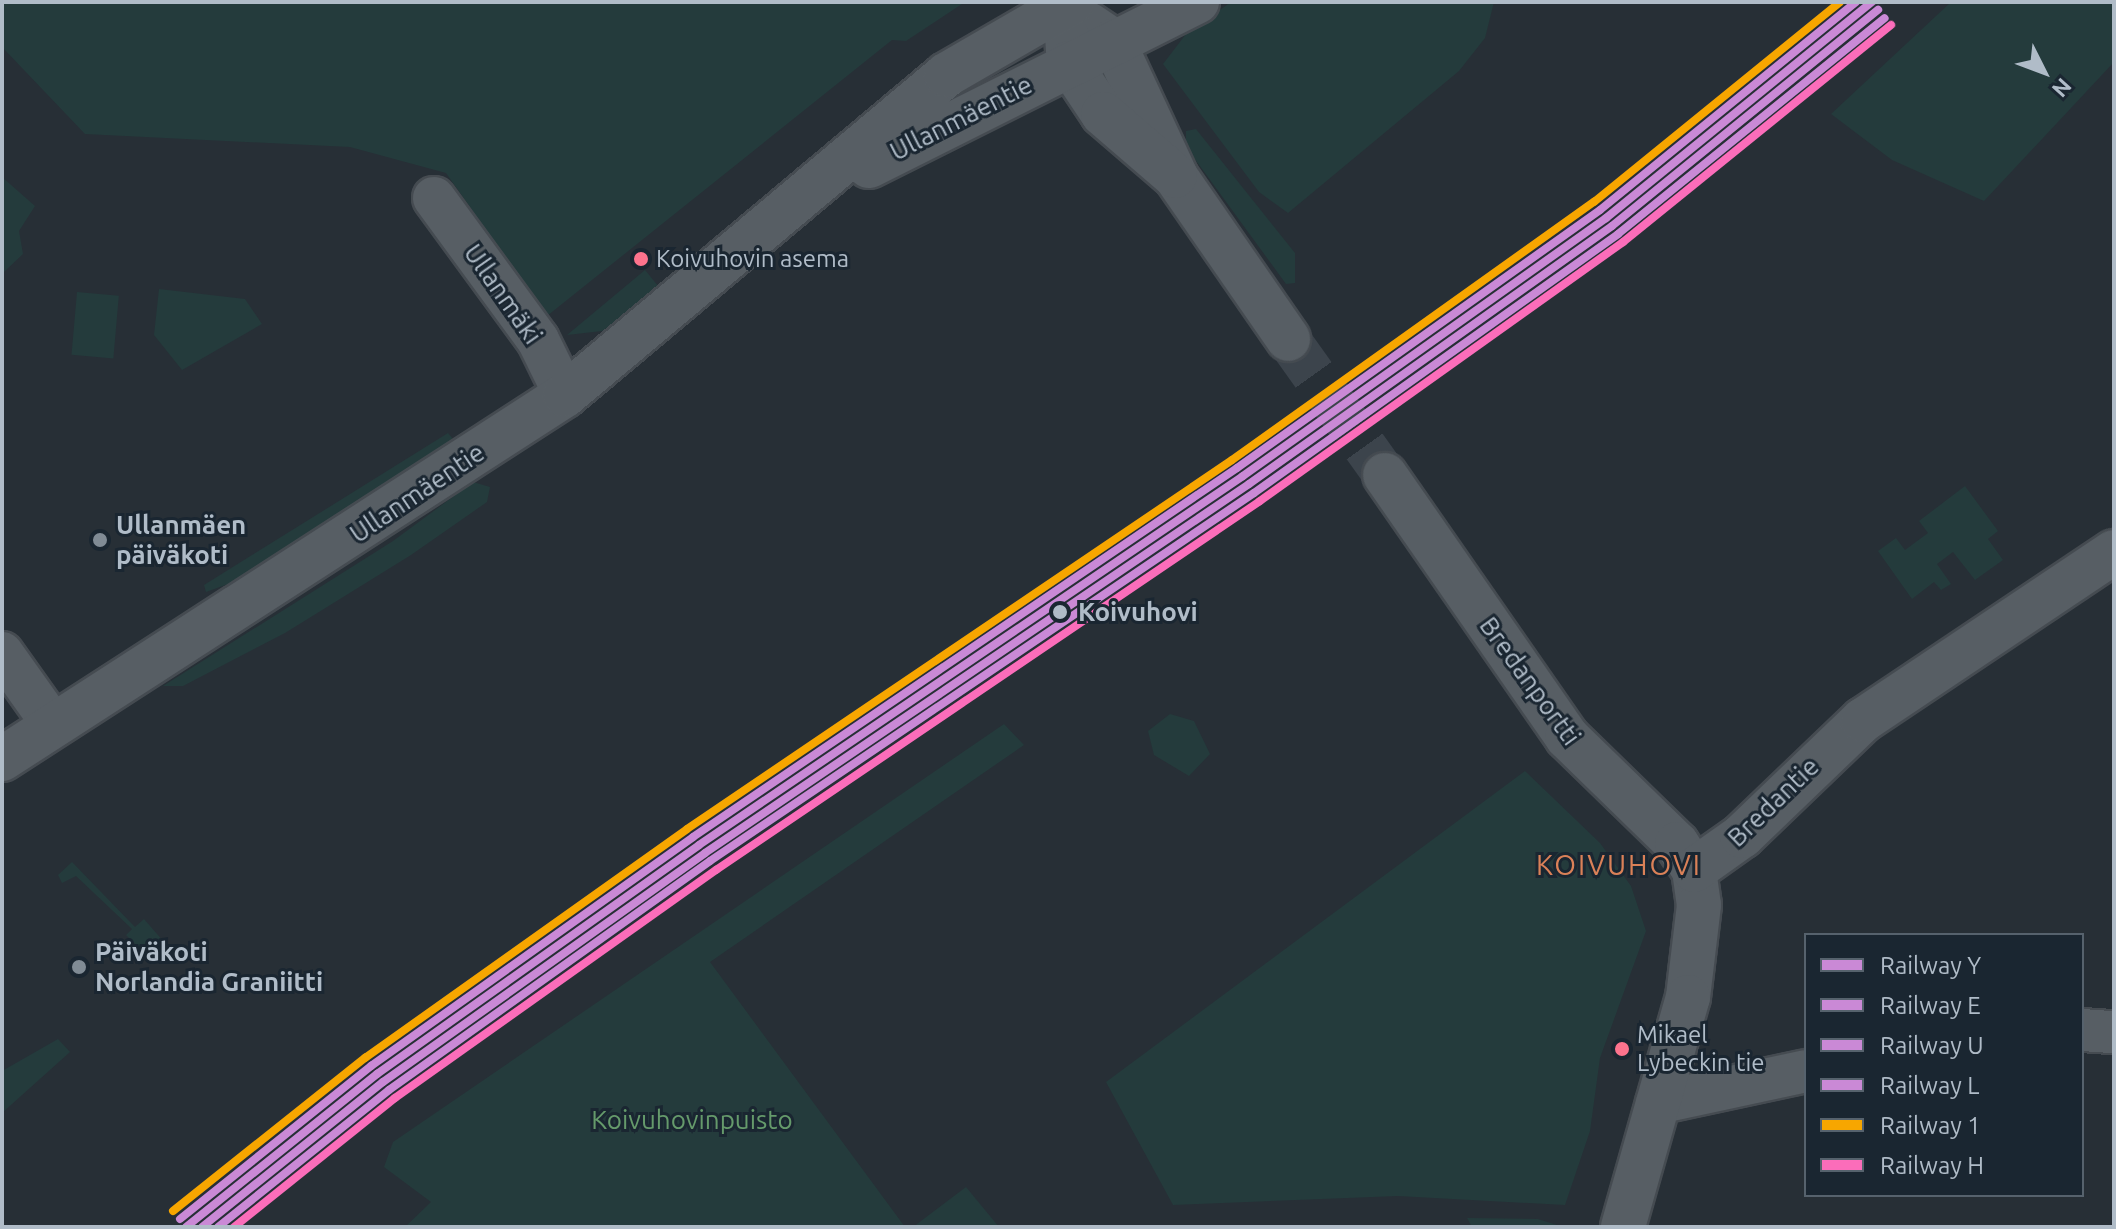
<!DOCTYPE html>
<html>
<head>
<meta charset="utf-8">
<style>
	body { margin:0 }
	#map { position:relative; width:2116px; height:1229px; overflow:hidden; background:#272f36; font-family:Ubuntu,sans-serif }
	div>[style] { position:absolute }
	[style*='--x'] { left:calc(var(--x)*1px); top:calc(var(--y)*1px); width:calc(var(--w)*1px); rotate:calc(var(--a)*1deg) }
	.green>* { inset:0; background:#243b3c; transform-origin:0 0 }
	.tertiary-tunnel>* { height:44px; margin-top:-22px; transform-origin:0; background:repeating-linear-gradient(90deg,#3c444c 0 44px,transparent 0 66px) }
	.roads { filter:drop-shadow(2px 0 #454b51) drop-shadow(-2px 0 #454b51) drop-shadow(0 2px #454b51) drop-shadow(0 -2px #454b51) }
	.minor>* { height:42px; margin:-21px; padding:0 21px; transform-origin:21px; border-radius:21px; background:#575e64 }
	.tertiary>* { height:44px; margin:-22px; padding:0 22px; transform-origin:22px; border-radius:22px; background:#575e64 }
	.rail-1>* { height:8px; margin:-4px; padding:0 4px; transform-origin:4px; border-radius:4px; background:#ca89d6 }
	.rail-2>* { height:8px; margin:-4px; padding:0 4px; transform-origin:4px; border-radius:4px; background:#ca89d6 }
	.rail-3>* { height:8px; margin:-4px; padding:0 4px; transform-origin:4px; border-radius:4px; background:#ca89d6 }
	.rail-4>* { height:8px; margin:-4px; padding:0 4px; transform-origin:4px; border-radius:4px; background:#ca89d6 }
	.rail-5>* { height:8px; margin:-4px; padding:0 4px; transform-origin:4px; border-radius:4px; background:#f7a600 }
	.rail-6>* { height:8px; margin:-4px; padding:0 4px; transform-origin:4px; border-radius:4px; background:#fb6dba }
	.dots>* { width:22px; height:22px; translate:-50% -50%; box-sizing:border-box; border:4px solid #1a2631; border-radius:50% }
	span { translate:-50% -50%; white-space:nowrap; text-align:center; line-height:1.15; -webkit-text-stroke:6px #1a2631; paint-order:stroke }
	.bus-label { font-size:24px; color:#b0bcc8 }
	.left { translate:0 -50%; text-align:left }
	.street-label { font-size:26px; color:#b0bcc8 }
	.poi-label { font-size:26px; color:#b0bcc8; font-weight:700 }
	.stop-label { font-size:26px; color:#b0bcc8; font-weight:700 }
	.park-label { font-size:26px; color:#659a6b }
	.neighbourhood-label { font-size:28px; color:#da8158; letter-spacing:2px }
	.frame { position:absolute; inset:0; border:4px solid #b0bcc8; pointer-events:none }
	.legend { position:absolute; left:1804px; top:933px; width:280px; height:264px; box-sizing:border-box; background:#1a2631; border:2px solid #56626d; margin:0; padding:10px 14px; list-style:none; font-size:24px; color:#b0bcc8 }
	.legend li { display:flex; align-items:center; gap:16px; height:40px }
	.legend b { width:40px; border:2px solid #56626d }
	.north { position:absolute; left:2004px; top:32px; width:80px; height:80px; -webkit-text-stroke:6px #1a2631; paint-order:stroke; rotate:132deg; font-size:22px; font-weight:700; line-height:32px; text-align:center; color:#b0bcc8 }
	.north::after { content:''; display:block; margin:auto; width:28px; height:36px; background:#b0bcc8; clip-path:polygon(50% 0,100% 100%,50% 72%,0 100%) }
</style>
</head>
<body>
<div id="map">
	<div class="green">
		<i style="clip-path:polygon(2px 2px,965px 2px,906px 41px,892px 40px,547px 316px,446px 173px,350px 147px,85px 134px,2px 47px)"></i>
		<i style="clip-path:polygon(1231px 2px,1494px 2px,1485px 38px,1459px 71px,1288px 213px,1259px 192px,1163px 64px,1186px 34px)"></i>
		<i style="clip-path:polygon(1951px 2px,2114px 2px,2114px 62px,1984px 201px,1892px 160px,1831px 114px)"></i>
		<i style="clip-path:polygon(1196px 129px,1295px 253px,1295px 283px,1286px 284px,1186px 147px,1186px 131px)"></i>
		<i style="clip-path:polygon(2px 177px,35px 206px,19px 231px,23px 254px,4px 272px)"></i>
		<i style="clip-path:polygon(645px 270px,659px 287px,622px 318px,602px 331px,567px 335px)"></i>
		<i style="clip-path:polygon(159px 289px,245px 299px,262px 324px,182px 370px,154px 335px)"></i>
		<i style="left:77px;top:292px;width:42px;height:63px;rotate:5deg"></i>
		<i style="clip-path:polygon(448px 433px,458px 445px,264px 571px,206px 592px,204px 585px)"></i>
		<i style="clip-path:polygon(473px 482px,490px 487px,487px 502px,411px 555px,285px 633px,183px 686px,163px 686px,393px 541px)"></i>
		<i style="clip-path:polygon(1965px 486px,1998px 531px,1988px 539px,2003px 560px,1975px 580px,1953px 552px,1937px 564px,1951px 584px,1941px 590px,1934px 582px,1912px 599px,1878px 551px,1896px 538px,1905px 550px,1928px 533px,1919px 521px)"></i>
		<i style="clip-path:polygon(1170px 714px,1194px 721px,1210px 754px,1189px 776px,1154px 755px,1148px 731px)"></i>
		<i style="clip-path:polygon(1004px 724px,1024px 745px,710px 962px,905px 1227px,405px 1227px,431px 1202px,384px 1167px,393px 1142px)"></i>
		<i style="clip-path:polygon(1525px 771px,1600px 843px,1631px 886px,1646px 931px,1600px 1058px,1590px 1131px,1565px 1205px,1398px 1196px,1173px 1205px,1106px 1082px)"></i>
		<i style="clip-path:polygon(72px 862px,135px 927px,144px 919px,164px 942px,148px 957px,126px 935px,132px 929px,76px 876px,62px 883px,58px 875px)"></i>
		<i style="clip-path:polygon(58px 1039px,70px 1052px,2px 1113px,2px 1071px)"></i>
		<i style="clip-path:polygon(966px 1187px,999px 1227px,913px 1227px)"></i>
		<i style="clip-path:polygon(1467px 1218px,1538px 1219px,1563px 1227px,1472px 1227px)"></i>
	</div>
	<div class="tertiary-tunnel">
		<i style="--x:1288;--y:339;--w:167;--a:54.5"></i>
	</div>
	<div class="roads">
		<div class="minor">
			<i style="--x:434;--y:198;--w:176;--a:53.8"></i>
			<i style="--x:538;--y:340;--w:61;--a:63.9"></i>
			<i style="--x:2;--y:653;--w:85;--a:54.6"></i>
			<i style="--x:2082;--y:1030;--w:32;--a:4"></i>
			<i style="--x:1657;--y:1103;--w:152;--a:-12.1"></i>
		</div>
		<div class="tertiary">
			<i style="--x:1088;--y:24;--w:30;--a:34"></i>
			<i style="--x:1113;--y:41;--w:150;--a:65.1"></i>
			<i style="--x:1176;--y:177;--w:197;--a:55.3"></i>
			<i style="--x:1067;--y:36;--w:27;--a:86"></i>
			<i style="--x:1069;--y:63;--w:61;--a:56.3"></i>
			<i style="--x:1103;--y:114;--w:95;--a:40.7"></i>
			<i style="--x:869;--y:166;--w:367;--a:-26.6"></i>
			<i style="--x:1385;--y:475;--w:319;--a:55.2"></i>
			<i style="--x:1567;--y:737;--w:153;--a:44.2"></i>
			<i style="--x:1677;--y:844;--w:31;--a:57"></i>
			<i style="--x:1694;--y:870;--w:35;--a:82"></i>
			<i style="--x:1699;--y:905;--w:93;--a:96.8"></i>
			<i style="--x:1688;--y:997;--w:239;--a:105.8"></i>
			<i style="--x:2;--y:759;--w:670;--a:-32.88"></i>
			<i style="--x:565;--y:395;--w:498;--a:-40"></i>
			<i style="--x:946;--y:75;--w:146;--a:-30.1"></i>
			<i style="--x:1694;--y:870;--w:59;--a:-35.3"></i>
			<i style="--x:1742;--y:836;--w:168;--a:-43.8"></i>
			<i style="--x:1863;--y:720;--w:302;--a:-33.8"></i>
		</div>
	</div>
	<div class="rail-1">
		<i style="--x:186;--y:1227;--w:245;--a:-38.7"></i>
		<i style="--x:377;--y:1074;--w:395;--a:-35.4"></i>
		<i style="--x:699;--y:845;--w:657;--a:-34.15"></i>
		<i style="--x:1243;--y:476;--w:445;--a:-35.4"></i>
		<i style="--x:1606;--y:218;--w:343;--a:-39.1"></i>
	</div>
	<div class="rail-2">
		<i style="--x:202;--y:1227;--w:232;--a:-38.7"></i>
		<i style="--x:383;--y:1082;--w:395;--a:-35.4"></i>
		<i style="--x:705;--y:853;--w:657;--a:-34.15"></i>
		<i style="--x:1249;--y:484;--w:445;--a:-35.4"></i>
		<i style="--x:1612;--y:226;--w:343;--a:-39.1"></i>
	</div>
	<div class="rail-3">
		<i style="--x:180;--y:1219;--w:245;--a:-38.7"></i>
		<i style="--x:371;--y:1066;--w:395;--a:-35.4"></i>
		<i style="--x:693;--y:837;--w:657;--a:-34.15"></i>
		<i style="--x:1237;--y:468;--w:445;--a:-35.4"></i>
		<i style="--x:1600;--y:210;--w:330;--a:-39.1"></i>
	</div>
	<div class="rail-4">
		<i style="--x:218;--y:1227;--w:219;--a:-38.7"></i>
		<i style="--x:389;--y:1090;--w:394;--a:-35.5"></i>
		<i style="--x:710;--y:861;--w:657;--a:-34.08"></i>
		<i style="--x:1254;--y:493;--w:447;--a:-35.4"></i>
		<i style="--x:1618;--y:234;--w:343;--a:-39"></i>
	</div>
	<div class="rail-5">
		<i style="--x:173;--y:1211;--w:246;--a:-38.6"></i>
		<i style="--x:365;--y:1058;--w:395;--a:-35.4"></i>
		<i style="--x:687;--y:829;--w:658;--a:-34.1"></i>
		<i style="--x:1232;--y:460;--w:445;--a:-35.5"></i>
		<i style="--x:1594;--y:202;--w:317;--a:-39.1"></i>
	</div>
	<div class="rail-6">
		<i style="--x:234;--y:1227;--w:206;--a:-38.7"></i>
		<i style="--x:395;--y:1098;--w:394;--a:-35.4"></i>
		<i style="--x:716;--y:870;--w:657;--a:-34.15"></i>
		<i style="--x:1260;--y:501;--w:446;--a:-35.5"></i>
		<i style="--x:1623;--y:242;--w:345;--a:-39"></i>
	</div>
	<div class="dots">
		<i style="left:641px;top:259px;background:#fc738d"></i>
		<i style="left:100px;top:540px;background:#808b95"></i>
		<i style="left:1060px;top:612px;background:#b0bcc8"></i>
		<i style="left:79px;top:967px;background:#808b95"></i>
		<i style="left:1622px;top:1049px;background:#fc738d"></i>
	</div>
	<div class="bus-label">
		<span class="left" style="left:656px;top:259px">Koivuhovin asema</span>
		<span class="left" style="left:1637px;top:1049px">Mikael<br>Lybeckin tie</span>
	</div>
	<div class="street-label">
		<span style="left:961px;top:118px;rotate:-27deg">Ullanmäentie</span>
		<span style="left:503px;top:294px;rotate:55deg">Ullanmäki</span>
		<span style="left:417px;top:493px;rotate:-34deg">Ullanmäentie</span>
		<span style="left:1530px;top:681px;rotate:54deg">Bredanportti</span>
		<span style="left:1773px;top:802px;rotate:-44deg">Bredantie</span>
	</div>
	<div class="poi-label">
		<span class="left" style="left:116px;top:540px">Ullanmäen<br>päiväkoti</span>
		<span class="left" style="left:95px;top:967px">Päiväkoti<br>Norlandia Graniitti</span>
	</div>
	<div class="stop-label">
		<span class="left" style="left:1078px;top:612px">Koivuhovi</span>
	</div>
	<div class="park-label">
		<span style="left:692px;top:1120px">Koivuhovinpuisto</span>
	</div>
	<div class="neighbourhood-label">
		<span style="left:1619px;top:865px">KOIVUHOVI</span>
	</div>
	<div class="frame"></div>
	<ul class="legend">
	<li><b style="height:10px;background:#ca89d6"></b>Railway Y</li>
	<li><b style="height:10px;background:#ca89d6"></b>Railway E</li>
	<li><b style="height:10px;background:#ca89d6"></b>Railway U</li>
	<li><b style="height:10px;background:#ca89d6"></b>Railway L</li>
	<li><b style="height:10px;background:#f7a600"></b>Railway 1</li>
	<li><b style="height:10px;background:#fb6dba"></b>Railway H</li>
	</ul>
	<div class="north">N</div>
</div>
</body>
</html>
